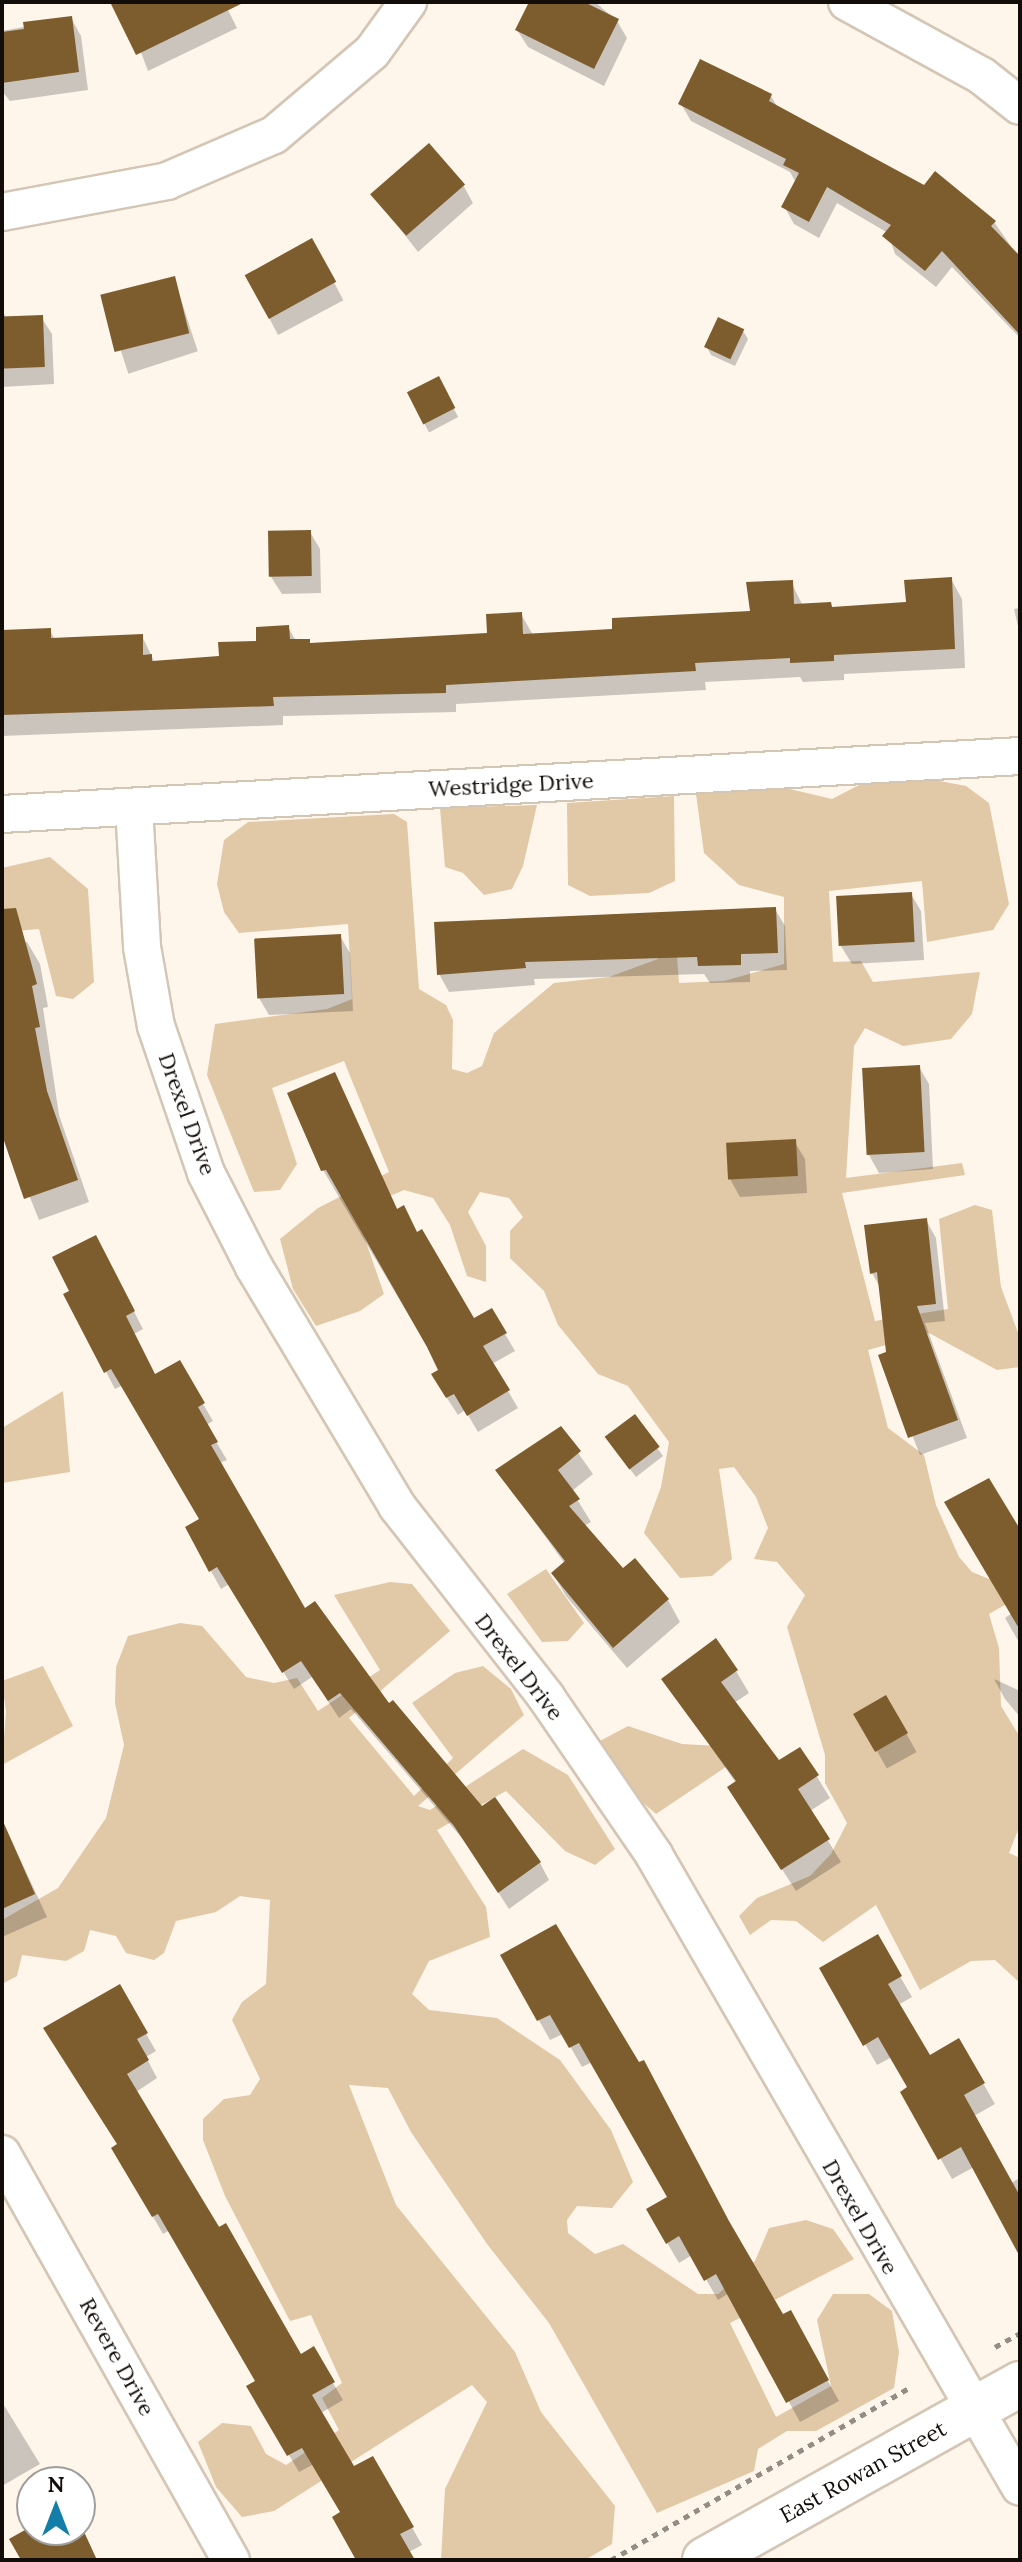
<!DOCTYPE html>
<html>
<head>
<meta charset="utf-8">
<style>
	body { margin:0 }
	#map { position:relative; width:1022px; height:2562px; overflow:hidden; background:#fef6eb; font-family:Lora,serif }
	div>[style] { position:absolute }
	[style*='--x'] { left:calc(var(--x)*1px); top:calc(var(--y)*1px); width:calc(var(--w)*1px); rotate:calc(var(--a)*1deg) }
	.green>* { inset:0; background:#e1c8a7 }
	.shadow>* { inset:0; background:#0003; transform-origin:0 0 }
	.building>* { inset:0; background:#7d5d2e; transform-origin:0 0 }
	.path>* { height:5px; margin-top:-2.5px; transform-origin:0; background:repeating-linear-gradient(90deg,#948d85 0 6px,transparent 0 12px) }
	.roads { filter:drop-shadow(2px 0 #d4c6b5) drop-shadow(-2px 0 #d4c6b5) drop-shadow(0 2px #d4c6b5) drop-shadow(0 -2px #d4c6b5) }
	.minor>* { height:36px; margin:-18px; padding:0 18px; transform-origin:18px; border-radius:18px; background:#fff }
	.tertiary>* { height:44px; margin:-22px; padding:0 22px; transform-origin:22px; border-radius:22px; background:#fff }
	span { translate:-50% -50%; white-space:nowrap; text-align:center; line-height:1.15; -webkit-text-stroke:6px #fff; paint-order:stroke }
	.street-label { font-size:22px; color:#120d08 }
	.frame { position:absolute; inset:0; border:4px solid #120d08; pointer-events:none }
	.north { position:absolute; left:16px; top:2466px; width:80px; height:80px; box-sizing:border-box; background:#fff; border:2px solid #a09e9c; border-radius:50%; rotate:0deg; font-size:22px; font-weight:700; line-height:32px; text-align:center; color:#120d08 }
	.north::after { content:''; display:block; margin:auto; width:28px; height:36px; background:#137ea7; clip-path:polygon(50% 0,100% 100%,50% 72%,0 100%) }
</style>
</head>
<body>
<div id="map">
	<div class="green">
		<i style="clip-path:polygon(929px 779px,966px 786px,989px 803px,1009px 904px,993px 930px,927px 942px,922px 881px,829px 891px,833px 962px,861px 961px,873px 982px,980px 972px,972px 1014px,951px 1039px,903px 1046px,865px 1028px,854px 1046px,846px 1178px,962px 1163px,965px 1175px,842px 1193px,875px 1321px,948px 1309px,939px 1219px,975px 1205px,992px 1210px,1001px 1287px,1020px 1338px,1020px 1367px,997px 1370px,929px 1333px,868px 1350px,888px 1428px,924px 1455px,936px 1505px,959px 1557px,972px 1572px,989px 1579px,1020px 1563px,1020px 1596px,989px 1614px,999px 1648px,1001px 1706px,1020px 1737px,1020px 1825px,1009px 1853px,1020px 1858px,1020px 1983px,995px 1960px,971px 1961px,920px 1990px,876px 1905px,823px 1942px,796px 1921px,771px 1920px,750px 1935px,739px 1916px,757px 1898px,810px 1876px,831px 1854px,847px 1823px,825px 1783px,825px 1755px,787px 1627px,805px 1595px,777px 1562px,754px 1559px,768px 1528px,756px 1497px,734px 1467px,719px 1469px,732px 1559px,712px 1576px,680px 1578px,644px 1533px,661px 1487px,669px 1442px,628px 1386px,598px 1374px,558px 1325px,544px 1291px,510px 1258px,510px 1231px,523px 1217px,509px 1198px,480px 1192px,468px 1212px,486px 1246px,486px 1282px,467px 1276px,450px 1225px,433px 1198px,404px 1190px,378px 1201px,358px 1219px,384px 1294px,360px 1311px,316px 1326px,293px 1289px,280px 1239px,318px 1208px,389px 1172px,344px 1061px,272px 1088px,297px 1164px,280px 1190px,254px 1192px,207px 1075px,215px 1024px,327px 1009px,352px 999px,348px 924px,239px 933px,224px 912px,217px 884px,224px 840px,248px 822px,394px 814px,407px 822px,419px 989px,446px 1005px,453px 1020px,452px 1069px,467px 1073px,482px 1066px,494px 1033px,554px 983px,609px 977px,658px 959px,665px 926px,675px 931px,679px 983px,724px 981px,784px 964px,784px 897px,739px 885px,704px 853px,696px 794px,777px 786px,832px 799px,861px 784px)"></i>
		<i style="clip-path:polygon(674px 796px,675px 881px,649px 893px,590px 896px,568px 885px,567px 803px)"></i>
		<i style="clip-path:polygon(537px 805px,523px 866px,512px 889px,484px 895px,463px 873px,445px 867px,440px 808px)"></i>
		<i style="clip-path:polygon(50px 857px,88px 889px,94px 982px,73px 999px,56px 996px,39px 929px,2px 932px,2px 868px)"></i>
		<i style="clip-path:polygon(63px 1391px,70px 1472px,2px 1483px,2px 1428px)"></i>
		<i style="clip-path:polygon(546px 1569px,584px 1623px,568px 1641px,542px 1642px,507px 1594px)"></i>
		<i style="clip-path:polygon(390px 1582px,412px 1584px,450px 1631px,349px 1718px,414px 1796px,453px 1758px,412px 1703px,455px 1673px,483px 1666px,511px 1689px,524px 1715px,418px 1806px,430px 1810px,523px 1749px,568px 1775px,615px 1849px,595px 1865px,565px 1851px,506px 1791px,437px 1830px,486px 1907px,490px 1937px,429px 1961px,412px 1994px,429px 2010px,497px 2018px,560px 2060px,611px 2130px,633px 2182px,612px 2208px,577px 2206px,567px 2220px,568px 2233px,595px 2254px,623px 2244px,698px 2294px,718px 2294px,755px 2261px,769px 2228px,806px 2220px,833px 2229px,854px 2259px,730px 2323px,776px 2417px,831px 2386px,817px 2320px,833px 2294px,869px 2294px,892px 2311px,899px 2352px,894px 2388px,816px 2431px,787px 2431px,758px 2449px,754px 2471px,657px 2513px,549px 2323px,487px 2244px,411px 2132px,388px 2088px,349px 2085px,396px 2205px,515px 2352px,541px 2412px,615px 2506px,612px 2544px,585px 2560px,441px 2560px,445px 2489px,487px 2402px,472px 2385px,274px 2511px,242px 2517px,216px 2487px,198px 2442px,222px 2423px,251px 2426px,266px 2454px,286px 2465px,339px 2430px,322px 2398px,342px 2383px,311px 2315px,290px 2321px,225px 2196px,203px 2140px,203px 2119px,224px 2099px,250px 2095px,260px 2079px,232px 2020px,242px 2002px,266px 1984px,270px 1900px,240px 1896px,216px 1912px,176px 1921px,164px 1953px,154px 1960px,126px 1953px,116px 1936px,90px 1930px,84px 1951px,66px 1961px,22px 1955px,17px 1976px,2px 1984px,2px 1920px,58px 1888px,106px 1818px,124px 1745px,115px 1703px,116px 1667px,128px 1636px,180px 1623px,202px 1626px,246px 1677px,274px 1683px,297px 1678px,318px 1711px,380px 1670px,334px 1595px)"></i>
		<i style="clip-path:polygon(43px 1666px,73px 1726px,2px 1765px,6px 1712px,2px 1681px)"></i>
		<i style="clip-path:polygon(628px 1726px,682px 1744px,754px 1748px,656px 1814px,596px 1762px,598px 1742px)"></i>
	</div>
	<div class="shadow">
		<i style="clip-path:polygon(122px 2px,224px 2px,237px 28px,148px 71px)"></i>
		<i style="clip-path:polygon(531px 2px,595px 2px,617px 21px,627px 38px,604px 86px,528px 47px,517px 30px)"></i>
		<i style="clip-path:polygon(71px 18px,81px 36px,88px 90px,10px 101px,2px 91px,2px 31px)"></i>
		<i style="clip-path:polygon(771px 96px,778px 108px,994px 222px,1020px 259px,1020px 338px,952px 267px,936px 287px,895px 254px,888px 233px,837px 203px,819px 238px,794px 224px,784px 206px,796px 183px,790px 172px,691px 121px,681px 104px)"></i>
		<i style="clip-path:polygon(463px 185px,473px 203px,418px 252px,373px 194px)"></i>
		<i style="left:312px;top:241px;width:67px;height:74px;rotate:62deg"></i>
		<i style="left:174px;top:278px;width:77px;height:73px;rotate:72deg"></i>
		<i style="clip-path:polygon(2px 310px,7px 319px,41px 317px,52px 334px,54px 384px,2px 387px)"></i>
		<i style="clip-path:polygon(743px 331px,748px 339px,735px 366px,711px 355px,707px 347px)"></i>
		<i style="left:438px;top:379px;width:43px;height:33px;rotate:62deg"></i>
		<i style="clip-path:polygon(310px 532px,320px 549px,321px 593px,282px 594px,271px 577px)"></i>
		<i style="clip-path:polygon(951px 579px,962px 599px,965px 668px,844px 674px,844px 680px,803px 682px,800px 677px,705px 682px,706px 690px,456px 704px,456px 712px,283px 716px,283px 725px,2px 736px,2px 632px,50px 630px,55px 640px,142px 636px,155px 663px,221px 658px,288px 627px,296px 641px,312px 645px,489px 635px,521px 614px,533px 635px,614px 631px,752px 612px,791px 582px,803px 606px,833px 609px,908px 604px)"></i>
		<i style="clip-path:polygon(1020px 608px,1020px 635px,1014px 609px)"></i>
		<i style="clip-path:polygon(911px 894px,921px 911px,924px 960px,852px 964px,841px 946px)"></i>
		<i style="clip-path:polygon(775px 909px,785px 926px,787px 970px,750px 971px,750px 982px,710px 983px,704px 974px,534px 979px,535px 985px,449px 992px,439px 974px)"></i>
		<i style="clip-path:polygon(340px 936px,350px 953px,353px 1011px,269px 1015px,259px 998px)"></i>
		<i style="clip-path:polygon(27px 942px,40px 964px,48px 1007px,43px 1008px,59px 1115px,89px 1202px,39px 1220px,2px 1128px,2px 947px)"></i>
		<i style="clip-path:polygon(919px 1067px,929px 1084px,933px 1169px,879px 1173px,869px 1155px)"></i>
		<i style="clip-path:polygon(344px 1092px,398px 1211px,474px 1321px,491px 1310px,515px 1351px,492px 1364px,518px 1408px,478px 1432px,465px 1410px,458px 1415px,443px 1392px,441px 1370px,323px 1170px)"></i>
		<i style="clip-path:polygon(794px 1141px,805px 1159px,807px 1193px,740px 1197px,730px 1179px)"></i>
		<i style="clip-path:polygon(926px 1220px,936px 1238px,945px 1321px,925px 1323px,967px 1438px,920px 1455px,881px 1356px,889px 1353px,881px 1289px,872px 1273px)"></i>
		<i style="clip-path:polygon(105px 1255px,143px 1329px,134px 1334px,156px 1377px,179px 1363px,213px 1421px,206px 1425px,227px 1460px,219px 1463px,304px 1611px,482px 1809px,540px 1863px,549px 1880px,509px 1909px,467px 1844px,351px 1709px,339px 1718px,312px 1677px,294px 1689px,229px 1584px,221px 1589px,187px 1528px,202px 1520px,123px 1385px,115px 1389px,66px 1295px)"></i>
		<i style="clip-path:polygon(635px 1417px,663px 1456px,636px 1477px,612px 1445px)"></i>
		<i style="clip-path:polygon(561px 1429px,593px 1474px,572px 1491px,591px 1522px,584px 1526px,623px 1571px,668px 1600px,680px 1622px,627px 1668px,566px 1596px,553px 1574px,565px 1564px,498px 1471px)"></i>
		<i style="clip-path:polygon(1020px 1536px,1020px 1644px,1005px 1618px,1012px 1613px)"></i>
		<i style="clip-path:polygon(736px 1671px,749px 1693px,734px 1703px,779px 1763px,800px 1749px,830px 1798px,810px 1811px,841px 1862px,796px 1891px,743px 1809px,736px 1783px,663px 1679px)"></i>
		<i style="clip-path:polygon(994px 1679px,1020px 1691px,1020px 1717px,1005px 1699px)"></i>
		<i style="left:886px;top:1697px;width:63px;height:34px;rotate:61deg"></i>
		<i style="clip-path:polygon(2px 1820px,47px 1917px,2px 1937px)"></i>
		<i style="clip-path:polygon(555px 1926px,783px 2317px,790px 2313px,839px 2401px,800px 2422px,729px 2293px,718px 2300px,692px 2255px,679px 2263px,648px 2210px,670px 2198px,592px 2062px,582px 2067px,563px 2034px,550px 2040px,503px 1956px)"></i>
		<i style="clip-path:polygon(877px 1937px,912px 1997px,898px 2005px,929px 2058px,959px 2041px,995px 2104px,974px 2116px,1011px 2183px,1020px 2178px,1020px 2253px,974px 2167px,952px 2179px,903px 2092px,910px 2088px,892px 2057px,877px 2065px,822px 1969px)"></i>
		<i style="clip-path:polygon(119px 1987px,156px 2051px,146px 2057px,157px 2078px,136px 2092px,300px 2357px,313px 2349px,343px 2400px,321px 2413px,353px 2468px,373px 2459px,422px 2545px,409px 2552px,413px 2560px,358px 2560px,343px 2513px,314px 2464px,299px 2472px,249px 2387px,257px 2382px,170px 2230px,163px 2234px,114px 2149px,119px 2145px)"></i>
		<i style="clip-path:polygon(2px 2402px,40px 2464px,2px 2486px)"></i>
	</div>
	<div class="building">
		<i style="clip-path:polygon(110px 2px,245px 2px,136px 55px)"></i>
		<i style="clip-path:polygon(529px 2px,584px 2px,619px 19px,594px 69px,515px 30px)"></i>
		<i style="clip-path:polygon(72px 16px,79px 72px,2px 83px,2px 32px,24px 29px,23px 22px)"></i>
		<i style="clip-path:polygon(700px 59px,772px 94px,769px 101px,924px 185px,935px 171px,996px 221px,991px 226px,1020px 256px,1020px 335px,942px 251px,925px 271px,882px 236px,891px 225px,827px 187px,809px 222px,781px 207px,799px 173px,783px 165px,786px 159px,678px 104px)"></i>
		<i style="left:429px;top:143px;width:55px;height:78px;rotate:49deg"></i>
		<i style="left:312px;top:238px;width:50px;height:77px;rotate:61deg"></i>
		<i style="left:175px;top:276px;width:59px;height:77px;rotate:76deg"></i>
		<i style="left:43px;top:315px;width:52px;height:41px;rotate:88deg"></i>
		<i style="left:718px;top:317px;width:29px;height:33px;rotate:25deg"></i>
		<i style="left:439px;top:376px;width:36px;height:36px;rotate:63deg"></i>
		<i style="left:311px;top:530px;width:46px;height:43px;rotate:89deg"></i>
		<i style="clip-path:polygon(952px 577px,955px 649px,834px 655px,834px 661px,790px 663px,790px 658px,695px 663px,696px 671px,446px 685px,446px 693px,273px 697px,274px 706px,2px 715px,2px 630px,51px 628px,51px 638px,143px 634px,143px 655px,152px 654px,152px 661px,219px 656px,218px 642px,256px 641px,256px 627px,289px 625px,290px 639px,310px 639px,310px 643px,487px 633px,486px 614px,522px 612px,523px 634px,612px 629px,612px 618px,750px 611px,746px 582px,793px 580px,794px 604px,831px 602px,832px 607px,906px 602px,904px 580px)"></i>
		<i style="left:912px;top:892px;width:50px;height:76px;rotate:87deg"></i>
		<i style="clip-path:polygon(776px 907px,778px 953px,741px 954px,741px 965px,698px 966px,697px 957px,525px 962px,526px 968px,437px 975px,434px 922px)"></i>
		<i style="clip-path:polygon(16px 908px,37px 984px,32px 986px,40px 1027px,35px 1028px,47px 1091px,78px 1180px,24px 1199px,2px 1135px,2px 909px)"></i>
		<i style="left:341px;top:934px;width:60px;height:87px;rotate:87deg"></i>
		<i style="left:920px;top:1065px;width:87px;height:58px;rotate:87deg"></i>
		<i style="clip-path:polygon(335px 1072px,397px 1209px,404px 1205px,417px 1232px,422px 1229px,474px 1318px,492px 1308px,507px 1333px,483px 1346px,510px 1390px,467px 1416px,454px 1394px,446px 1398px,431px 1374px,438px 1370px,427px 1347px,326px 1170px,321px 1171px,287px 1093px)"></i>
		<i style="left:796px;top:1139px;width:37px;height:70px;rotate:87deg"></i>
		<i style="clip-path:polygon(927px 1218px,936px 1304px,917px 1306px,958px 1420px,908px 1438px,878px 1355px,886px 1352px,877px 1272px,870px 1274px,864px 1225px)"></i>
		<i style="clip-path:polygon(96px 1235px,135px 1311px,126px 1316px,155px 1374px,180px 1360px,205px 1403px,198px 1407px,218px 1442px,211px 1445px,305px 1608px,315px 1601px,389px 1703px,393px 1700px,482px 1806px,495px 1797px,541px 1862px,498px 1893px,454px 1826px,340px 1693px,328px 1701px,301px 1661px,282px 1673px,217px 1567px,209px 1572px,185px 1527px,199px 1519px,111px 1369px,104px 1373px,63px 1294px,69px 1291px,52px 1257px)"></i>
		<i style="left:635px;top:1414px;width:41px;height:38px;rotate:53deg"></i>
		<i style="clip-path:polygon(561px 1426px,581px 1451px,558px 1470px,580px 1499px,569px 1506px,623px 1568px,635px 1558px,669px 1599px,613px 1648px,551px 1573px,565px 1561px,495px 1470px)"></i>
		<i style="clip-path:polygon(989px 1478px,1020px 1529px,1020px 1630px,944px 1502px)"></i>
		<i style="clip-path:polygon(716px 1638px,738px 1670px,721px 1682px,779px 1760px,800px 1747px,819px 1775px,798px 1789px,830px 1839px,781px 1870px,727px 1787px,736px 1781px,661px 1679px)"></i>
		<i style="left:886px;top:1695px;width:44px;height:38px;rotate:60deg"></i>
		<i style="clip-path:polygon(2px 1819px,35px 1894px,2px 1909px)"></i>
		<i style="clip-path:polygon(556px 1924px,639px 2062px,644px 2060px,729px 2221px,783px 2314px,791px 2310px,829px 2380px,786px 2403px,716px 2274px,704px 2281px,679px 2236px,666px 2244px,646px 2209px,667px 2197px,579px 2043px,569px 2048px,550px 2015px,537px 2021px,500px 1955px)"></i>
		<i style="clip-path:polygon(878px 1934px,902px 1976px,888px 1984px,930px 2055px,959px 2038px,985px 2083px,964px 2095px,1020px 2196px,1020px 2257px,961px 2147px,938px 2160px,900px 2092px,907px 2087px,878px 2037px,863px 2046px,819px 1968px)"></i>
		<i style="clip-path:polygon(120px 1984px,148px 2033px,137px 2039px,149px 2060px,127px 2074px,219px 2227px,226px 2223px,301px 2354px,314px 2346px,335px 2382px,312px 2395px,354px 2466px,373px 2456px,414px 2527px,400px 2534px,415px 2560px,356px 2560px,332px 2517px,340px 2512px,302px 2448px,287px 2456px,246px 2386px,255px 2381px,158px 2214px,152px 2217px,111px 2148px,117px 2144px,43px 2028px)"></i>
		<i style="clip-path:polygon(80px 2523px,97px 2560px,21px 2560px,9px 2539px,32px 2526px,32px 2530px,80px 2530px)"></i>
	</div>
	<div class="path">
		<i style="--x:995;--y:2347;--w:29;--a:-29"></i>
		<i style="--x:611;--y:2560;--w:346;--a:-30"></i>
	</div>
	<div class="roads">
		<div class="minor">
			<i style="--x:847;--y:2;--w:154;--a:28.7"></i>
			<i style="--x:982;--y:76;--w:48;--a:38.3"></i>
			<i style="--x:2;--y:212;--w:168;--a:-10.6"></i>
			<i style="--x:167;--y:181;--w:116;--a:-23.3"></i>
			<i style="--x:274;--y:135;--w:128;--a:-40.3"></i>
			<i style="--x:372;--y:52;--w:62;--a:-54.2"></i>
			<i style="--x:134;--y:807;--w:140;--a:86.7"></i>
			<i style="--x:142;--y:947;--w:80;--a:80"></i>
			<i style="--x:156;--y:1026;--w:155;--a:71.2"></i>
			<i style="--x:206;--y:1173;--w:106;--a:62.9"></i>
			<i style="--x:254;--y:1267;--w:279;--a:59.1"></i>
			<i style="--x:397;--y:1506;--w:242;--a:52"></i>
			<i style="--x:546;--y:1697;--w:191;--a:55.6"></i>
			<i style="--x:654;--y:1855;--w:730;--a:59.92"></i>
			<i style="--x:2;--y:814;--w:1020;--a:-3.26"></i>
			<i style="--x:2;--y:2154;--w:466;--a:60.6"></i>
		</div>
		<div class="tertiary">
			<i style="--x:705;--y:2560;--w:361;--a:-29.2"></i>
		</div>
	</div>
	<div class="street-label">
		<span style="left:511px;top:785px;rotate:-3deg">Westridge Drive</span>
		<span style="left:187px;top:1114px;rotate:70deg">Drexel Drive</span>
		<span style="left:519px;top:1667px;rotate:52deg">Drexel Drive</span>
		<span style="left:860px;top:2217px;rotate:60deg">Drexel Drive</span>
		<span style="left:117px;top:2357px;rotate:61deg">Revere Drive</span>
		<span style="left:863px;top:2472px;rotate:-29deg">East Rowan Street</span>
	</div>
	<div class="frame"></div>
	<div class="north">N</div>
</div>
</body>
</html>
